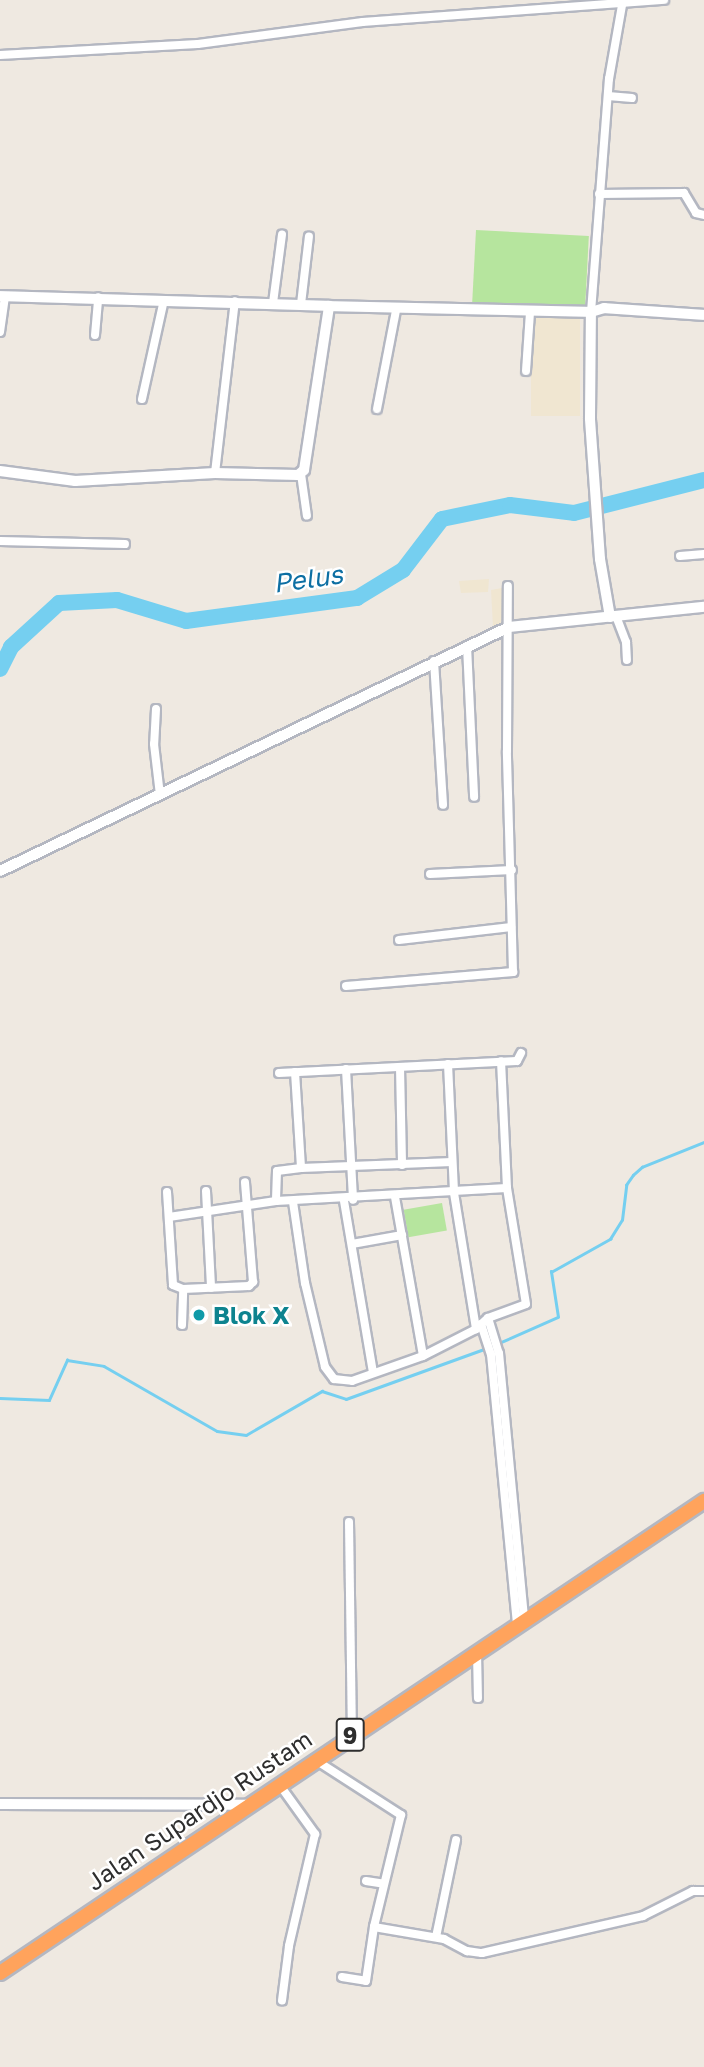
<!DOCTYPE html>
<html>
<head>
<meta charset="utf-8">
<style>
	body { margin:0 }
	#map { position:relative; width:704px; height:2067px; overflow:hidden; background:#efe9e1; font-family:"Golos Text",sans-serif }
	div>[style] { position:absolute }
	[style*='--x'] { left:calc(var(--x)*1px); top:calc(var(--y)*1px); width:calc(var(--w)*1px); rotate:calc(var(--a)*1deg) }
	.education>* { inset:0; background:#f0e6d1; transform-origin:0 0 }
	.green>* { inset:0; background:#b6e59e; transform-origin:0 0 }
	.stream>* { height:2.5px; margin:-1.25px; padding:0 1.25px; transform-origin:1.25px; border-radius:1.25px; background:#75cff0 }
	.river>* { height:16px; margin:-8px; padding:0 8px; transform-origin:8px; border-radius:8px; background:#75cff0 }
	.roads { filter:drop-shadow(2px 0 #b4b7c1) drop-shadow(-2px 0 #b4b7c1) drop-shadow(0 2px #b4b7c1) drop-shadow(0 -2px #b4b7c1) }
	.street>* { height:8px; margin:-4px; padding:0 4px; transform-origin:4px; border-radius:4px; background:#fff }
	.secondary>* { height:10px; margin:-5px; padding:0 5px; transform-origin:5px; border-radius:5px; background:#fff }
	.highway>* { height:14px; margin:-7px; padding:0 7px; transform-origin:7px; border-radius:7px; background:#ffa35c }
	.dots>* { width:19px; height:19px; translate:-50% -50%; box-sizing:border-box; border:4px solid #fff; border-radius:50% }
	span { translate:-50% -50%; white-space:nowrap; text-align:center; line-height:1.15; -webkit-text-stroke:5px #fff; paint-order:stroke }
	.shield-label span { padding:2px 5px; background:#fff; border:2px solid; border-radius:5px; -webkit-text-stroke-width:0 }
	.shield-label { font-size:23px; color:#2e2e2e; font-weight:700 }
	.culture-label { font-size:24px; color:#0d838f; font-weight:700 }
	.left { translate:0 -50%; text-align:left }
	.street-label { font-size:24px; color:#2e2e2e }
	.water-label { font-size:26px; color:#0d6fa3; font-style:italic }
</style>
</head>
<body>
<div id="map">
	<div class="education">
		<i style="left:531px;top:318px;width:49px;height:98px"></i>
		<i style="clip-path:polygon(489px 579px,488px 592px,461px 593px,459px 581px)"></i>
		<i style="clip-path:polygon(502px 588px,502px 625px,493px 627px,491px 590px)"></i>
	</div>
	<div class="green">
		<i style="left:476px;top:230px;width:113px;height:79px;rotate:3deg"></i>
		<i style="left:442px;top:1203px;width:28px;height:39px;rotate:80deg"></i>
	</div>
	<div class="stream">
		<i style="--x:499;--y:1343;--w:64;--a:-23.8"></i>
		<i style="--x:558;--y:1317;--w:46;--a:-98.8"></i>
		<i style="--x:551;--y:1272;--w:68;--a:-29.2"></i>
		<i style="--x:610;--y:1239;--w:22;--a:-58"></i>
		<i style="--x:622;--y:1220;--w:35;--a:-83"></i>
		<i style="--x:626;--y:1185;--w:12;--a:-55"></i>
		<i style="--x:633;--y:1175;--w:12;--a:-42"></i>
		<i style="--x:642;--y:1167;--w:67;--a:-22"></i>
		<i style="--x:0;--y:1398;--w:49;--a:2.3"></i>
		<i style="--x:49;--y:1400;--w:44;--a:-65.8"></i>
		<i style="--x:67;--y:1360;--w:37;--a:9"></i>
		<i style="--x:104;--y:1366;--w:130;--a:29.9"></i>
		<i style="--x:217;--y:1431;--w:29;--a:8"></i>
		<i style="--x:246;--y:1435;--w:88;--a:-30.1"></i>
		<i style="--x:322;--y:1391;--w:25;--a:18"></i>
		<i style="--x:346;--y:1399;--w:150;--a:-19.9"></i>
	</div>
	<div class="river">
		<i style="--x:0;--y:669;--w:25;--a:-63"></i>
		<i style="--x:11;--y:647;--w:65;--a:-42.5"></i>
		<i style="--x:59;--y:603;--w:58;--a:-3"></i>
		<i style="--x:117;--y:600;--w:72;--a:16.9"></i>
		<i style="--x:186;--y:621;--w:173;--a:-7.7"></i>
		<i style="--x:357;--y:598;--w:54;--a:-31.3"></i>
		<i style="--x:403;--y:570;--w:64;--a:-52.6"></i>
		<i style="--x:442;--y:519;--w:69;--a:-11.6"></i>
		<i style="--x:510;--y:505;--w:64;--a:7.1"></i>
		<i style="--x:574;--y:513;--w:134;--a:-14.2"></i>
	</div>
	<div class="roads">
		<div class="street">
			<i style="--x:0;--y:55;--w:198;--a:-3.2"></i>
			<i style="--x:198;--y:44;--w:166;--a:-7.6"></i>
			<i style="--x:363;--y:22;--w:302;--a:-4.2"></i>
			<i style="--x:608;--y:96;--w:24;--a:5"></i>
			<i style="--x:599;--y:194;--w:85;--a:-0.7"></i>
			<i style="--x:684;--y:193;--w:23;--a:59"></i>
			<i style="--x:696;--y:213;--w:8;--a:14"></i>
			<i style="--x:273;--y:303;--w:69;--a:-82.5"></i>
			<i style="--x:301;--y:304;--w:68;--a:-83.3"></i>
			<i style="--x:591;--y:312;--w:234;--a:-85.6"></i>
			<i style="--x:609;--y:79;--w:80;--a:-80"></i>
			<i style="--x:0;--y:332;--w:36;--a:-82"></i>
			<i style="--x:95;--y:335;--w:38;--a:-85"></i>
			<i style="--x:526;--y:371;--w:59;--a:-86.1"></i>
			<i style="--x:142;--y:399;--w:101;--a:-77.5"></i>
			<i style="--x:377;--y:409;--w:101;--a:-79.1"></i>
			<i style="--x:215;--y:473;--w:173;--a:-83.4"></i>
			<i style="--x:301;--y:474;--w:42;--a:81.9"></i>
			<i style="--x:0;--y:541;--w:125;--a:1.4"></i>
			<i style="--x:680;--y:556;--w:24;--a:-5"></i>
			<i style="--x:616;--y:616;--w:28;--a:69"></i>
			<i style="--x:626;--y:642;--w:18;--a:87"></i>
			<i style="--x:467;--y:646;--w:151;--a:87.3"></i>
			<i style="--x:434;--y:661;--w:144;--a:86.4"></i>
			<i style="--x:156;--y:709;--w:35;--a:93"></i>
			<i style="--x:154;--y:744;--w:51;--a:83.3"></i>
			<i style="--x:430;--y:874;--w:82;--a:-2.8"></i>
			<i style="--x:399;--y:940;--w:113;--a:-6.6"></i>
			<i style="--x:346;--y:986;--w:168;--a:-4.8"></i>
			<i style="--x:513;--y:972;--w:221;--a:-91.6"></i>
			<i style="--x:507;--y:751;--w:165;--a:-89.7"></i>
			<i style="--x:448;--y:1064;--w:129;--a:87.3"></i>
			<i style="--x:454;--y:1193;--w:138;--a:80.8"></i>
			<i style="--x:400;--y:1067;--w:98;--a:88.8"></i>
			<i style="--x:346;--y:1069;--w:131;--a:86.9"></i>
			<i style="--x:295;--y:1072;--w:96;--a:86.4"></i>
			<i style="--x:301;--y:1168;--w:24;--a:173"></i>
			<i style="--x:277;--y:1171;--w:30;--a:92"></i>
			<i style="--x:276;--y:1201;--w:231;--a:-3.2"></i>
			<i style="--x:279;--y:1073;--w:238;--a:-2.9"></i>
			<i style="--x:517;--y:1061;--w:9;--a:-63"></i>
			<i style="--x:301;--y:1168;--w:151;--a:-2.3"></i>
			<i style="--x:206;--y:1191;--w:97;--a:87"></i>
			<i style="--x:167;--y:1192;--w:93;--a:86.3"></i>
			<i style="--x:173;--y:1285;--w:11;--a:22"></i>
			<i style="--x:183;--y:1289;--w:66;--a:-2.6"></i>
			<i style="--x:249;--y:1286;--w:6;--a:-45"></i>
			<i style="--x:253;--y:1282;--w:100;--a:-94.6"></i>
			<i style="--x:395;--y:1197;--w:161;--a:80"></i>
			<i style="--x:344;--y:1201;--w:173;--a:80.4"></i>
			<i style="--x:293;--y:1202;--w:82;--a:81.6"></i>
			<i style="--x:305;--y:1283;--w:86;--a:76.6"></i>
			<i style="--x:325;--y:1367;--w:15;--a:53"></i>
			<i style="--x:334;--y:1379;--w:18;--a:6"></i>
			<i style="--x:352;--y:1381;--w:75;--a:-19.4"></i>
			<i style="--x:423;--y:1356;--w:59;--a:-27"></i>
			<i style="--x:476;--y:1329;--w:16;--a:-43"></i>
			<i style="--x:488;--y:1318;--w:40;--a:-20.2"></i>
			<i style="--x:526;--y:1304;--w:118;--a:-99.3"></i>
			<i style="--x:507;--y:1188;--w:127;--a:-92.7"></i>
			<i style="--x:169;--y:1217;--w:108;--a:-8.5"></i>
			<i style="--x:352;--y:1244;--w:51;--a:-10.2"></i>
			<i style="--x:488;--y:1318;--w:37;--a:73"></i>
			<i style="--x:499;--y:1353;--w:266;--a:84.6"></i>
			<i style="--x:481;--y:1324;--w:32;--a:72"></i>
			<i style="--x:491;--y:1354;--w:269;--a:84.5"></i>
			<i style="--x:182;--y:1325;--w:36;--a:-88"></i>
			<i style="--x:349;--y:1522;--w:212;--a:89.2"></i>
			<i style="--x:477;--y:1652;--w:46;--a:88.8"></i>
			<i style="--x:317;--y:1761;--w:100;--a:32.7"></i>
			<i style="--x:401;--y:1815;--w:115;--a:103.6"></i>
			<i style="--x:374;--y:1927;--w:71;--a:9.7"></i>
			<i style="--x:444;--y:1939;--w:26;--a:28"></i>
			<i style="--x:467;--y:1951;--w:15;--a:8"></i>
			<i style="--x:482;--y:1953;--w:165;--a:-12.9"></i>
			<i style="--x:643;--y:1916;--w:56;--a:-26.6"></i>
			<i style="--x:693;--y:1891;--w:11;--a:0"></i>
			<i style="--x:279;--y:1784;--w:62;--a:54.2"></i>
			<i style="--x:315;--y:1834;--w:115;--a:103.1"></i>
			<i style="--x:289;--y:1946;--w:55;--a:97.3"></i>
			<i style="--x:366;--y:1881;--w:18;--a:9"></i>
			<i style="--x:436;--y:1937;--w:99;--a:-78.3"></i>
			<i style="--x:342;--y:1977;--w:24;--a:9"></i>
			<i style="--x:366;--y:1981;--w:55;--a:-81.6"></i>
		</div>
		<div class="secondary">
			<i style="--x:0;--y:296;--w:329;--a:1.7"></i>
			<i style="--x:0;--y:471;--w:76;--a:7.6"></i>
			<i style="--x:75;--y:481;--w:140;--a:-3.3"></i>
			<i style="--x:215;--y:473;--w:83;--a:1.4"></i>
			<i style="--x:298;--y:475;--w:8;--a:-40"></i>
			<i style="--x:304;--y:470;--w:166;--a:-81.3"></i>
			<i style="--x:329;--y:306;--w:262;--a:1.3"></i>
			<i style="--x:610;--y:617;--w:59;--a:-99.8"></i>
			<i style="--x:600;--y:559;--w:141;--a:-94.1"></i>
			<i style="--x:590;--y:418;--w:106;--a:-89.5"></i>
			<i style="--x:591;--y:312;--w:14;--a:-17"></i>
			<i style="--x:604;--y:308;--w:100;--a:4"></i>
			<i style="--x:0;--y:871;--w:564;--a:-25.61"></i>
			<i style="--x:509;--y:627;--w:196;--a:-5.9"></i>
			<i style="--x:0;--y:1804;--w:247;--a:0.2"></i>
		</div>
		<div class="highway">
			<i style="--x:0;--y:1973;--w:848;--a:-33.84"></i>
		</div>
	</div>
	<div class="dots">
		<i style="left:199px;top:1315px;background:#0f9aa8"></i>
	</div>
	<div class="shield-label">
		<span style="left:350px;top:1735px">9</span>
	</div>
	<div class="culture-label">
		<span class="left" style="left:213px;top:1315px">Blok X</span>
	</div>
	<div class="street-label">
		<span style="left:199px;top:1810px;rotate:-34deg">Jalan Supardjo Rustam</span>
	</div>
	<div class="water-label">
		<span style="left:308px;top:579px;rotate:-8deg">Pelus</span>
	</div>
</div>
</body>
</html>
